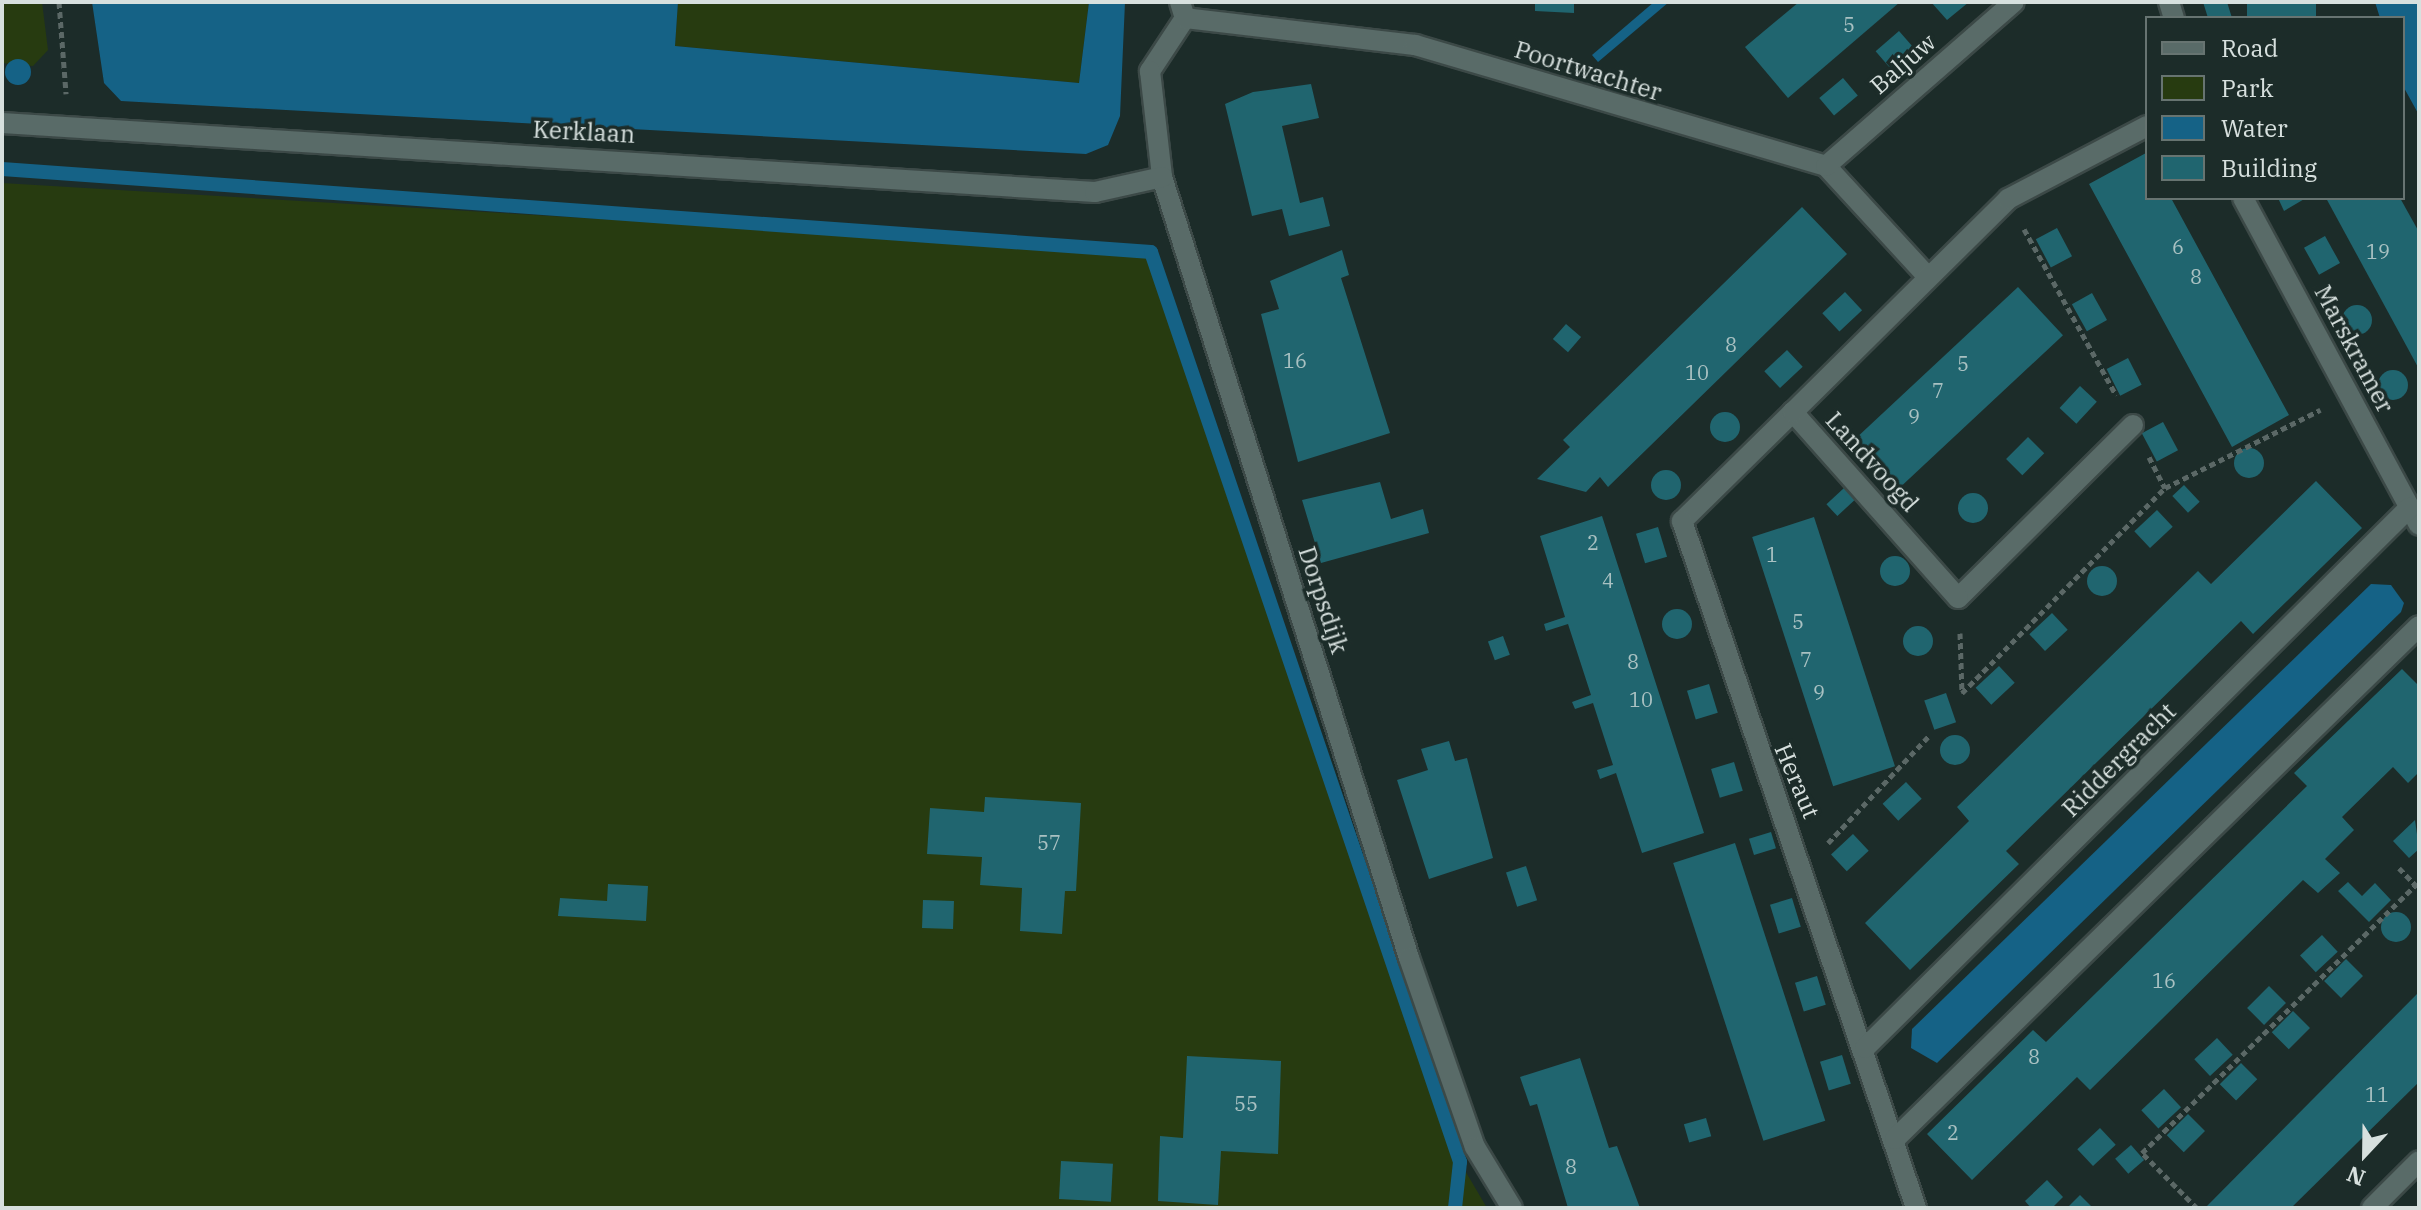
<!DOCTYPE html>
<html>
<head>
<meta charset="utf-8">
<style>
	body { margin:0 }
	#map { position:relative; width:2421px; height:1210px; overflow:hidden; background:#1c2c29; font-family:"IBM Plex Serif",serif }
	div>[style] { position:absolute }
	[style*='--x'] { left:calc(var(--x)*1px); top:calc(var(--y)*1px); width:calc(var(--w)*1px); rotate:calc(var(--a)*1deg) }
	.green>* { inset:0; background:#273b10 }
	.water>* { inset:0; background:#156286 }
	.round { border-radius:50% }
	.stream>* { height:14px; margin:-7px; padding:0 7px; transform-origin:7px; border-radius:7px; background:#156286 }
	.building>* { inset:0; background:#20656f; transform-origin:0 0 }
	.path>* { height:5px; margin-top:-2.5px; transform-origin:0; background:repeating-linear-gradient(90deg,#5b6866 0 6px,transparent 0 10px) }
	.roads { filter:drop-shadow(2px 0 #3c4947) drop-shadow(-2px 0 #3c4947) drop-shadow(0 2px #3c4947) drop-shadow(0 -2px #3c4947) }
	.minor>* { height:20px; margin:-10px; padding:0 10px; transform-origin:10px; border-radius:10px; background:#596b68 }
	span { translate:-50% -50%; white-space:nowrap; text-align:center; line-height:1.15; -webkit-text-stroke:7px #1c2c29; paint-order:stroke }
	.number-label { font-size:20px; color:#a9c1c2 }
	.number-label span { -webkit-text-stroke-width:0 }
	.street-label { font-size:24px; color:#d7e0de }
	.frame { position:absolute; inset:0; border:4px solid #d7e0de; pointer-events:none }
	.legend { position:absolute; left:2145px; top:16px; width:260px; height:184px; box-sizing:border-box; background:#1c2c29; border:2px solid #677471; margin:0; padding:10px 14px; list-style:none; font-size:24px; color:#d7e0de }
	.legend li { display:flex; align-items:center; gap:16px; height:40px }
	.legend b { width:40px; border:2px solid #677471 }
	.north { position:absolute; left:2325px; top:1114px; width:80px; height:80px; -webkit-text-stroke:6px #1c2c29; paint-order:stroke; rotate:202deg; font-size:22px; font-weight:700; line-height:32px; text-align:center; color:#d7e0de }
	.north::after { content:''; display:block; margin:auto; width:28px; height:36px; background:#d7e0de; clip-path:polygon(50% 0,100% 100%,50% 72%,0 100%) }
</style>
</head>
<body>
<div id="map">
	<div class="green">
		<i style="clip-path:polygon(2px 2px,42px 2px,48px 50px,33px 66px,2px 63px)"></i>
		<i style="clip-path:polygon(678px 2px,1089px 2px,1079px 83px,675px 46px)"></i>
		<i style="clip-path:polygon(2px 183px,1151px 252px,1460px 1162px,1487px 1208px,2px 1208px)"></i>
	</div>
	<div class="water">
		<i style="clip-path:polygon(92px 2px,678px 2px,675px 46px,1079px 83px,1089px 2px,1125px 2px,1120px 116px,1108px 145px,1086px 154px,121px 101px,104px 83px)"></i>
		<i style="clip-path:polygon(1654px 2px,1669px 2px,1598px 62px,1592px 55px)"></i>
		<i style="clip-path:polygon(2375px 2px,2419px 2px,2419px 115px,2403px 86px,2403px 18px,2380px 18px)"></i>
		<i class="round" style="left:5px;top:59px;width:26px;height:26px"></i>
		<i style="clip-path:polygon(2371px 584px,2391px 585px,2404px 603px,2401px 612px,1937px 1063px,1911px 1048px,1912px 1029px)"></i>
	</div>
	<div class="stream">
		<i style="--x:2;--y:169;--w:1152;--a:4.13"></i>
		<i style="--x:1151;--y:252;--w:961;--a:71.24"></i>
		<i style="--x:1460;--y:1162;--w:46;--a:96.2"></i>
	</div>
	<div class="building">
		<i style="clip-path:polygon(1535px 2px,1574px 2px,1574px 13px,1535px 11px)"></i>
		<i style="clip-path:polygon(1799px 2px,1900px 2px,1788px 98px,1745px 47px)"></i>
		<i style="clip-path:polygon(1931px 2px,1969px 2px,1947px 20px)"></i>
		<i style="clip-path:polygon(2203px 2px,2227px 2px,2232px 18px,2208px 18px)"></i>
		<i style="left:2247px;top:2px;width:69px;height:17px"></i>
		<i style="left:1899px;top:31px;width:23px;height:31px;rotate:49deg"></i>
		<i style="left:1843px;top:78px;width:23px;height:31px;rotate:50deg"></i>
		<i style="clip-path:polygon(1311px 84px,1319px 118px,1282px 126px,1300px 203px,1323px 197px,1330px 226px,1289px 236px,1282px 209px,1252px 216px,1225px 104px,1253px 92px)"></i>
		<i style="clip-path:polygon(2146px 153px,2147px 198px,2171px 198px,2289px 415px,2232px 447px,2089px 184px)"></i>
		<i style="clip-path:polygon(2278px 198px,2306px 198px,2284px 211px)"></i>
		<i style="clip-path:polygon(2326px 198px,2400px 198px,2419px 232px,2419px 369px)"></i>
		<i style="clip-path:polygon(1802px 207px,1847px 254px,1608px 487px,1600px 477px,1586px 492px,1537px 479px,1570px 447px,1563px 440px)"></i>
		<i style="left:2057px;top:228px;width:32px;height:24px;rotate:62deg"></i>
		<i style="left:2325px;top:236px;width:31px;height:24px;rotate:61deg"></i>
		<i style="clip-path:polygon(1342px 250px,1349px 275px,1341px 278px,1390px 433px,1298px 462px,1261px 314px,1279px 309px,1270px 281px)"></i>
		<i style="left:2018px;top:287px;width:66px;height:226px;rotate:47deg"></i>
		<i style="left:1845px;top:292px;width:25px;height:31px;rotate:47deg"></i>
		<i style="left:2092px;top:293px;width:31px;height:23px;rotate:61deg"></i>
		<i class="round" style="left:2342px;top:305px;width:30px;height:30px"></i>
		<i style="left:1566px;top:324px;width:20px;height:20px;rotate:41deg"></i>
		<i style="left:1787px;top:350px;width:23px;height:31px;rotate:47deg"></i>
		<i style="left:2128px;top:358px;width:30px;height:24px;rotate:63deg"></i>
		<i class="round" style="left:2378px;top:370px;width:30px;height:30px"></i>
		<i style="left:2080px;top:386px;width:23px;height:30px;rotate:43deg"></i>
		<i class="round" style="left:1710px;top:412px;width:30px;height:30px"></i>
		<i style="left:2163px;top:422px;width:32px;height:24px;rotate:62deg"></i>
		<i style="left:2028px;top:437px;width:23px;height:31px;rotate:45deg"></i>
		<i class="round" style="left:2234px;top:448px;width:30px;height:30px"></i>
		<i class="round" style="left:1651px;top:470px;width:30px;height:30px"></i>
		<i style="clip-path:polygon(2316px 481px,2362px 528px,2253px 634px,2241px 621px,2190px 671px,2006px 851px,2019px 864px,1910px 970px,1865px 923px,1969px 821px,1957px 807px,2198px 571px,2211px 584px)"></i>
		<i style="clip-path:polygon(1380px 482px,1391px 519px,1423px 509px,1429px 533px,1321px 563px,1302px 500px)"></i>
		<i style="left:2184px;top:485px;width:23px;height:16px;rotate:47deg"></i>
		<i style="left:1844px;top:488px;width:16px;height:24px;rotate:47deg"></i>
		<i class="round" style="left:1958px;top:493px;width:30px;height:30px"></i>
		<i style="left:2157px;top:510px;width:23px;height:31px;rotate:47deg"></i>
		<i style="clip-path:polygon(1602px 516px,1704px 833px,1642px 853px,1616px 773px,1600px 779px,1597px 770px,1613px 765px,1593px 703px,1575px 709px,1572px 702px,1591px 695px,1568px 624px,1546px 631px,1544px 624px,1565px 617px,1540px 536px)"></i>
		<i style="left:1814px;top:517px;width:262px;height:65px;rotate:72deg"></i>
		<i style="left:1658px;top:527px;width:31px;height:23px;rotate:73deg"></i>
		<i class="round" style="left:1880px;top:556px;width:30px;height:30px"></i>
		<i class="round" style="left:2087px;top:566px;width:30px;height:30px"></i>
		<i class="round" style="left:1662px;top:609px;width:30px;height:30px"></i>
		<i style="left:2052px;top:613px;width:23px;height:31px;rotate:47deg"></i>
		<i class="round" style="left:1903px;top:626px;width:30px;height:30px"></i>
		<i style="left:1503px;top:636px;width:20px;height:16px;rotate:70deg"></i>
		<i style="left:1999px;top:666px;width:23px;height:32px;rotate:47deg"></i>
		<i style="clip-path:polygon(2402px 669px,2419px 686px,2419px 772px,2408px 783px,2393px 767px,2342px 817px,2354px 830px,2325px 859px,2340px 873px,2318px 893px,2303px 880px,2090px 1090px,2077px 1077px,1972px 1180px,1927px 1134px,2033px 1030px,2046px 1042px,2307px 786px,2294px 773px)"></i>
		<i style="left:1709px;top:684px;width:30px;height:23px;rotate:73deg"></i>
		<i style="left:1946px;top:693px;width:31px;height:23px;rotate:71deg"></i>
		<i class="round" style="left:1940px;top:735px;width:30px;height:30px"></i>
		<i style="clip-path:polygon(1449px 741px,1455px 761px,1467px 758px,1493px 858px,1429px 879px,1397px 780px,1428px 770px,1421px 749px)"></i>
		<i style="left:1734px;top:762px;width:30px;height:24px;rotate:73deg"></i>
		<i style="left:1906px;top:782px;width:23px;height:32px;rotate:47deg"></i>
		<i style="clip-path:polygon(985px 797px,1081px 803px,1076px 891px,1065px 891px,1062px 934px,1020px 931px,1022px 888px,980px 885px,982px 857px,927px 854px,930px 808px,984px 812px)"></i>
		<i style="clip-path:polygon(2415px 820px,2419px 849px,2409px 858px,2393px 841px)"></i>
		<i style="left:1771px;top:832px;width:17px;height:23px;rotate:73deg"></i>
		<i style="left:1853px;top:834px;width:23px;height:30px;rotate:47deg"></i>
		<i style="left:1735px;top:843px;width:292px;height:65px;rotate:72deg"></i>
		<i style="left:1526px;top:866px;width:36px;height:21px;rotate:72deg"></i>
		<i style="clip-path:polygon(2348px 882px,2362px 896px,2375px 883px,2391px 900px,2369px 922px,2338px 891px)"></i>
		<i style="clip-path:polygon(608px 884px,648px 886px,646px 921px,558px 916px,560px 898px,607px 901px)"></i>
		<i style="left:1792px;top:898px;width:30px;height:23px;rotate:73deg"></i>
		<i style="left:923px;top:900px;width:31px;height:28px;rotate:2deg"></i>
		<i class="round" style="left:2381px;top:912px;width:30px;height:30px"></i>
		<i style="left:2322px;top:935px;width:23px;height:30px;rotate:47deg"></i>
		<i style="left:2346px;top:959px;width:24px;height:31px;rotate:45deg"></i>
		<i style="left:1817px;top:976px;width:30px;height:23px;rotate:73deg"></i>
		<i style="left:2269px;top:986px;width:24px;height:31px;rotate:45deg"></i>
		<i style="clip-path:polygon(2419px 992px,2419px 1082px,2291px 1208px,2205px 1208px)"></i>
		<i style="left:2293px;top:1011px;width:24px;height:30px;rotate:45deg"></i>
		<i style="left:2217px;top:1038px;width:23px;height:31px;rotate:47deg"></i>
		<i style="left:1842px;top:1055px;width:30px;height:23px;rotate:73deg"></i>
		<i style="clip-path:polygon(1187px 1056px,1281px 1061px,1278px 1154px,1221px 1151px,1218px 1205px,1158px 1201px,1160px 1136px,1183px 1138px)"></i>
		<i style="clip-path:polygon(1580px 1058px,1609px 1148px,1617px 1146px,1640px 1208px,1568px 1208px,1537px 1104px,1530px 1106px,1520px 1077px)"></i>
		<i style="left:2241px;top:1063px;width:23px;height:30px;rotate:45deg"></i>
		<i style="left:2164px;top:1089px;width:25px;height:31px;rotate:47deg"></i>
		<i style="left:2188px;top:1114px;width:24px;height:30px;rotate:45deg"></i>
		<i style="left:1706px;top:1118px;width:19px;height:23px;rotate:74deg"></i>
		<i style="left:2100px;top:1128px;width:23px;height:31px;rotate:47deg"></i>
		<i style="left:2131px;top:1145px;width:20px;height:21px;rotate:49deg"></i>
		<i style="left:1061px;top:1161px;width:52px;height:38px;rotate:3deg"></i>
		<i style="clip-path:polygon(2047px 1180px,2063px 1197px,2052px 1208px,2031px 1208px,2025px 1201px)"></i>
		<i style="clip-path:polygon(2080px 1195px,2093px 1208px,2067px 1208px)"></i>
	</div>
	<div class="path">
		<i style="--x:59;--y:2;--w:92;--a:85.6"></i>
		<i style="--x:2024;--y:229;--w:190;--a:61"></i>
		<i style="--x:2149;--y:457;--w:35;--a:63"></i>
		<i style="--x:1960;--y:633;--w:60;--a:88.1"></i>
		<i style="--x:1962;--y:693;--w:289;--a:-45.3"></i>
		<i style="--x:2165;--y:488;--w:174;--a:-26.7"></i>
		<i style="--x:1828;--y:843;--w:147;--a:-46.7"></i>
		<i style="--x:2399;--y:868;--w:29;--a:46"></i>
		<i style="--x:2197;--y:1208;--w:78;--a:-135"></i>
		<i style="--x:2142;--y:1153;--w:383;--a:-44.4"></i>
	</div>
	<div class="roads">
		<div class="minor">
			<i style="--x:1180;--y:2;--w:17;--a:73"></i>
			<i style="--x:1185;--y:18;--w:64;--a:123.4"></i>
			<i style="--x:1150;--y:71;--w:107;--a:83.5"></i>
			<i style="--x:1162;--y:177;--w:819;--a:72.45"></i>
			<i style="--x:1409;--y:958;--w:200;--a:70.8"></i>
			<i style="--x:1475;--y:1147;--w:71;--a:58.8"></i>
			<i style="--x:2169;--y:2;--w:17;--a:73"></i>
			<i style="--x:1185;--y:18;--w:232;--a:6.7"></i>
			<i style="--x:1415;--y:45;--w:428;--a:16.4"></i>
			<i style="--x:1826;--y:166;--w:149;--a:47.4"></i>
			<i style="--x:2;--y:123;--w:1095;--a:3.61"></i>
			<i style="--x:1095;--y:192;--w:69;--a:-12.6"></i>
			<i style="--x:1826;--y:166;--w:249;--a:-41.1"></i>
			<i style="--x:2243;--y:198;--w:371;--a:61.7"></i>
			<i style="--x:1793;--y:412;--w:156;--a:135.5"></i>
			<i style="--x:1682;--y:521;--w:726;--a:71.19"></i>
			<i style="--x:2133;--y:425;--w:246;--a:135.3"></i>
			<i style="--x:1958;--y:598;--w:249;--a:-131.6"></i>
			<i style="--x:1793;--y:412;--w:303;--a:-44.7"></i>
			<i style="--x:2008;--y:199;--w:157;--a:-27.7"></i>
			<i style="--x:1865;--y:1048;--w:767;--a:-44.79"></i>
			<i style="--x:1895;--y:1139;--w:733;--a:-44.39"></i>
			<i style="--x:2372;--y:1208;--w:66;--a:-45"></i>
		</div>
	</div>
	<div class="number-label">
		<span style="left:1849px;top:24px">5</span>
		<span style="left:2178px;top:246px">6</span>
		<span style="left:2378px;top:251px">19</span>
		<span style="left:2196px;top:276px">8</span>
		<span style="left:1731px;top:344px">8</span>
		<span style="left:1295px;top:360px">16</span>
		<span style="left:1963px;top:363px">5</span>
		<span style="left:1697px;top:372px">10</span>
		<span style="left:1938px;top:390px">7</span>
		<span style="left:1914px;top:416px">9</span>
		<span style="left:1593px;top:542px">2</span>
		<span style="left:1772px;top:554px">1</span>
		<span style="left:1608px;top:580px">4</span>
		<span style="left:1798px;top:621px">5</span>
		<span style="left:1806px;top:659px">7</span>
		<span style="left:1633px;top:661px">8</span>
		<span style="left:1819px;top:692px">9</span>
		<span style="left:1641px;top:699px">10</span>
		<span style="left:1049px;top:842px">57</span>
		<span style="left:2164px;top:980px">16</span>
		<span style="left:2034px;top:1056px">8</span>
		<span style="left:2377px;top:1094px">11</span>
		<span style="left:1246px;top:1103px">55</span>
		<span style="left:1953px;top:1132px">2</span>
		<span style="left:1571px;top:1166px">8</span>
	</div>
	<div class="street-label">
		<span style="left:1903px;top:64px;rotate:-41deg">Baljuw</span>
		<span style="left:1588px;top:71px;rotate:17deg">Poortwachter</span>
		<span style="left:584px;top:132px;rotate:3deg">Kerklaan</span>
		<span style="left:2354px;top:349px;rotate:62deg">Marskramer</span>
		<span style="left:1872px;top:462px;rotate:48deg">Landvoogd</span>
		<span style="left:1323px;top:600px;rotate:72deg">Dorpsdijk</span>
		<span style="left:2119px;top:760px;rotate:-45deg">Riddergracht</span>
		<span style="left:1797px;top:781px;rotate:67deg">Heraut</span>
	</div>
	<div class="frame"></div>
	<ul class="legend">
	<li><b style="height:10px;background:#596b68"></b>Road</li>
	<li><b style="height:22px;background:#273b10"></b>Park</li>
	<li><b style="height:22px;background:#156286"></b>Water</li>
	<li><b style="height:22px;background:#20656f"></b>Building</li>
	</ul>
	<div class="north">N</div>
</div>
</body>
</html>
